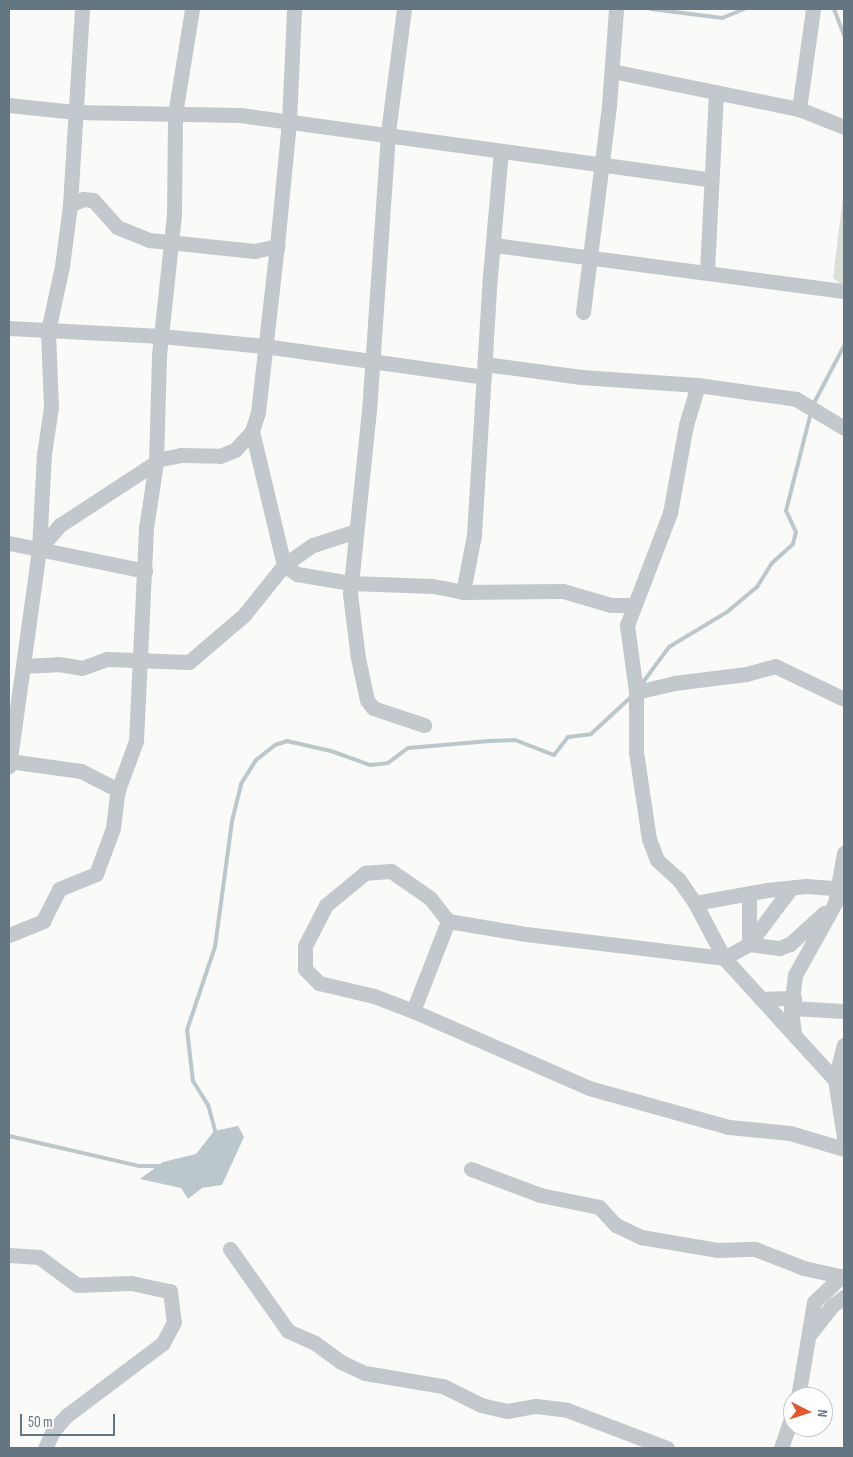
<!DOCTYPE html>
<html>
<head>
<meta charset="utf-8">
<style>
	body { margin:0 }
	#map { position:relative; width:853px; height:1457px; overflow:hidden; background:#fafaf8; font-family:"Sofia Sans Condensed",sans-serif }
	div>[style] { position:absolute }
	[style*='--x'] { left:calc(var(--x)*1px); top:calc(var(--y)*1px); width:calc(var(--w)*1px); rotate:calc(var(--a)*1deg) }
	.green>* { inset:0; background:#dadfd7 }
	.water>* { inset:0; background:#bbc7cb }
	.stream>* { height:4px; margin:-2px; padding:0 2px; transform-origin:2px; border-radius:2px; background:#bbc7cb }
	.minor>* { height:15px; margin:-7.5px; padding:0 7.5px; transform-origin:7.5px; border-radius:7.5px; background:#c3c8cc }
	span { translate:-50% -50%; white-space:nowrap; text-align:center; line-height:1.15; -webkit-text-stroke:5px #fff; paint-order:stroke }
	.frame { position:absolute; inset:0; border:10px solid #657683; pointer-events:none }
	.north { position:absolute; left:783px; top:1387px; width:50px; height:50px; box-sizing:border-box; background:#fff; border:1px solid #c1c8cd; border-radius:50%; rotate:95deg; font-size:14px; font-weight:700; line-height:20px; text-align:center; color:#657683 }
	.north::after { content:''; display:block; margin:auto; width:18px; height:22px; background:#e4572e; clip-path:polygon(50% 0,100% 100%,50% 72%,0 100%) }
	.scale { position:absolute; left:20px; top:1414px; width:95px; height:22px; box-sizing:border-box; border:2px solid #657683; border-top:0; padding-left:6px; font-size:15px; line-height:18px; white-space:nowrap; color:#657683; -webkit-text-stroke:4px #fff; paint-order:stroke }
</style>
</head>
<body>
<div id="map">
	<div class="green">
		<i style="clip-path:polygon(844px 190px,844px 287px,833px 278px)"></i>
	</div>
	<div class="water">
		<i style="clip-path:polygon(238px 1126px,244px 1137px,222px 1185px,202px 1188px,188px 1199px,181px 1188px,140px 1179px,163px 1162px,196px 1154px,214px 1131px)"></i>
	</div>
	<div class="stream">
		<i style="--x:651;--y:9;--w:72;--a:7.2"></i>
		<i style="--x:722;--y:18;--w:24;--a:-22"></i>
		<i style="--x:834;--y:9;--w:28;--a:69"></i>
		<i style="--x:813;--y:405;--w:67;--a:-62.3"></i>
		<i style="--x:641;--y:685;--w:47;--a:-53.6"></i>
		<i style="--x:669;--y:647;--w:68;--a:-31.1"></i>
		<i style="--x:727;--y:612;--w:39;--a:-40"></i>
		<i style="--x:757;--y:587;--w:28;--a:-58"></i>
		<i style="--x:772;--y:563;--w:28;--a:-42"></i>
		<i style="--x:793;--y:544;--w:12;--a:-76"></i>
		<i style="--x:796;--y:532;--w:23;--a:-115"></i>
		<i style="--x:786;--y:511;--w:102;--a:-75.8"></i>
		<i style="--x:216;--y:1134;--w:30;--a:-105"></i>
		<i style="--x:208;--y:1105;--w:28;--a:-122"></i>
		<i style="--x:193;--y:1081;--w:51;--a:-96.7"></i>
		<i style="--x:187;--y:1030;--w:88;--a:-71.4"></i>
		<i style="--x:215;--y:947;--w:127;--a:-82.3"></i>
		<i style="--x:232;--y:821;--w:38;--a:-76"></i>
		<i style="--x:241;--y:784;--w:28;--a:-58"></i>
		<i style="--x:256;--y:760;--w:24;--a:-38"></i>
		<i style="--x:275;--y:745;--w:13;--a:-18"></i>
		<i style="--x:287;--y:741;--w:45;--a:12.8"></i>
		<i style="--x:331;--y:751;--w:41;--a:19.7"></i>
		<i style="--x:370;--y:765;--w:18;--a:-6"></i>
		<i style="--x:388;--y:763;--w:25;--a:-37"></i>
		<i style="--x:408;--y:748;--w:82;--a:-4.9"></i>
		<i style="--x:490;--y:741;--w:25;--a:-2"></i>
		<i style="--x:515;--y:740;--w:42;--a:21"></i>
		<i style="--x:554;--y:755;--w:23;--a:-52"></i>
		<i style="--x:568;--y:737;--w:23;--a:-7"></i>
		<i style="--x:591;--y:734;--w:56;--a:-42.8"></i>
		<i style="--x:9;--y:1136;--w:133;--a:13"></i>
		<i style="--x:139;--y:1166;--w:21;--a:0"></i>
	</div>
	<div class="minor">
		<i style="--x:404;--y:9;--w:125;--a:97.4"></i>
		<i style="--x:388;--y:133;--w:278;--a:93.9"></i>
		<i style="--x:369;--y:410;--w:185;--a:95.9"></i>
		<i style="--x:350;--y:594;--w:64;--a:82.9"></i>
		<i style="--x:358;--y:658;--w:43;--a:77.9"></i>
		<i style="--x:367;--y:700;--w:10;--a:53"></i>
		<i style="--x:373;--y:708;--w:54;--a:18.4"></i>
		<i style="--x:612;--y:71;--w:191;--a:11.5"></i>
		<i style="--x:799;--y:109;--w:48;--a:21.8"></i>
		<i style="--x:9;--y:105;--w:65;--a:6.1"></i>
		<i style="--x:74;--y:112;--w:166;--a:1"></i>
		<i style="--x:240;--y:115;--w:474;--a:7.8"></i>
		<i style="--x:799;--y:109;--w:101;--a:-82"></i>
		<i style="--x:70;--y:205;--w:14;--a:-25"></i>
		<i style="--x:83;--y:199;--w:10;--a:6"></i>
		<i style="--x:93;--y:200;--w:36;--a:48"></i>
		<i style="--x:117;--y:227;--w:35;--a:22"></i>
		<i style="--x:149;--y:240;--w:106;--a:6"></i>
		<i style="--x:254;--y:251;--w:24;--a:-12"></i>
		<i style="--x:494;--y:245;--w:353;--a:7.5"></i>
		<i style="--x:707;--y:271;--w:179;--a:-87.1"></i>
		<i style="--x:583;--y:312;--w:209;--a:-82.8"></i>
		<i style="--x:609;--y:105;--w:96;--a:-85.8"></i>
		<i style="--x:9;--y:328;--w:152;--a:3"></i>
		<i style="--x:161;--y:336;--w:103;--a:5.5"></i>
		<i style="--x:264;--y:346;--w:222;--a:8"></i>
		<i style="--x:485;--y:364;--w:97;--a:7.7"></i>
		<i style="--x:581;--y:377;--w:117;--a:3.9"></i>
		<i style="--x:698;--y:385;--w:99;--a:8.1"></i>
		<i style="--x:796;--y:399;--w:56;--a:31.1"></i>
		<i style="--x:698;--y:385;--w:42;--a:106.7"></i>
		<i style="--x:686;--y:425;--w:89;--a:100.3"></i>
		<i style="--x:670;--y:513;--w:120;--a:111"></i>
		<i style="--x:627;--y:625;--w:68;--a:82.3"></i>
		<i style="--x:636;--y:692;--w:60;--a:90"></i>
		<i style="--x:636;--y:752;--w:88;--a:81.5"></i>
		<i style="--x:649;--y:839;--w:22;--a:69"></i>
		<i style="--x:657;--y:860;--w:30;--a:42"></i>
		<i style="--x:679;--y:880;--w:28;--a:55"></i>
		<i style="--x:695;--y:903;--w:62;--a:62.2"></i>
		<i style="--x:724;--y:958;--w:29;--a:-29"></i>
		<i style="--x:749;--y:944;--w:70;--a:-53.1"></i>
		<i style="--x:252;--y:431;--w:138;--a:76.6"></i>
		<i style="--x:284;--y:565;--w:16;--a:35"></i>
		<i style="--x:297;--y:574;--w:54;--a:9.6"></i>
		<i style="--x:350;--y:583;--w:83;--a:2.1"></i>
		<i style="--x:433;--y:586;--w:31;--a:11"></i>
		<i style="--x:463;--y:592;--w:100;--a:-0.6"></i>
		<i style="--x:563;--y:591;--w:50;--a:16.3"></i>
		<i style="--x:611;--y:605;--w:22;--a:0"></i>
		<i style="--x:9;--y:543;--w:139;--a:11.6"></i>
		<i style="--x:39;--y:549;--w:32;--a:-49"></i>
		<i style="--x:60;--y:525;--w:121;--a:-33.2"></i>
		<i style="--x:161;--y:459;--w:20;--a:-11"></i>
		<i style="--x:181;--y:455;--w:39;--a:1"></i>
		<i style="--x:220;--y:456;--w:16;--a:-22"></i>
		<i style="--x:235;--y:450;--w:25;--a:-48"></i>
		<i style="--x:252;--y:431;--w:20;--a:-72"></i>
		<i style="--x:258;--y:412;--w:167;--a:-83.5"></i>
		<i style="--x:277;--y:246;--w:126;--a:-84.5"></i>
		<i style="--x:289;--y:121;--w:112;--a:-87.4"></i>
		<i style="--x:463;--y:592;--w:58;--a:-79.1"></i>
		<i style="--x:474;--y:535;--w:259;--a:-86.5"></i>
		<i style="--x:490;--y:276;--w:125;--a:-85"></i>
		<i style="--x:23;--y:666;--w:35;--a:-3"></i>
		<i style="--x:58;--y:664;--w:24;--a:9"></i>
		<i style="--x:82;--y:668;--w:27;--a:-20"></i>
		<i style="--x:107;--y:659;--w:82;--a:2.1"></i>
		<i style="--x:189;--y:662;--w:72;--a:-40.5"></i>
		<i style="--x:244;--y:615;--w:64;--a:-51.3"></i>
		<i style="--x:284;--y:565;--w:35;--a:-35"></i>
		<i style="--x:313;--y:545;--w:45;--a:-18"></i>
		<i style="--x:636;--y:692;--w:39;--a:-13"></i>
		<i style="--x:674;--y:683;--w:73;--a:-7.1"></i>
		<i style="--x:746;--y:674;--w:30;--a:-15"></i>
		<i style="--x:775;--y:666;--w:76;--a:25.6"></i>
		<i style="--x:9;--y:761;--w:73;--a:7.9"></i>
		<i style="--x:81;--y:771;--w:42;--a:27.2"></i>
		<i style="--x:9;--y:766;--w:219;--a:-82.1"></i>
		<i style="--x:39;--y:549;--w:95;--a:-87"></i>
		<i style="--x:44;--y:454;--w:48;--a:-81.5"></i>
		<i style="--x:51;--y:407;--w:76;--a:-92.3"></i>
		<i style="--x:48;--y:331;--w:66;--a:-77.8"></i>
		<i style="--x:62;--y:266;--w:62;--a:-82.5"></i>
		<i style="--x:70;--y:205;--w:196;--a:-86.5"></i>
		<i style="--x:749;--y:893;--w:51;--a:90"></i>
		<i style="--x:749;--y:944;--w:30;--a:8"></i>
		<i style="--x:779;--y:948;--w:12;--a:-20"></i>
		<i style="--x:790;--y:944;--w:46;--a:-42.4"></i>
		<i style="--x:695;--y:903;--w:73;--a:-10.2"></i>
		<i style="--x:767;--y:890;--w:39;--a:-6"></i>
		<i style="--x:806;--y:886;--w:31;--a:4"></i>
		<i style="--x:448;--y:921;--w:29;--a:-128"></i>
		<i style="--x:430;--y:898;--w:47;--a:-145.3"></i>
		<i style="--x:391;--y:871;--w:26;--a:176"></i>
		<i style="--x:365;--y:873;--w:50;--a:140.6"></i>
		<i style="--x:326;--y:905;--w:46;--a:117.1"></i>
		<i style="--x:305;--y:946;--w:23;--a:90"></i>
		<i style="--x:305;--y:969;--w:20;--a:45"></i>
		<i style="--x:319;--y:983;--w:57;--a:13.3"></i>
		<i style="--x:374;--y:996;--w:42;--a:21"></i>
		<i style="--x:413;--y:1011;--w:192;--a:23.6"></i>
		<i style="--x:589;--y:1088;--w:145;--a:15.6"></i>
		<i style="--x:729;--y:1127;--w:61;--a:5.6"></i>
		<i style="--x:790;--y:1133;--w:56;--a:16.5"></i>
		<i style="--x:9;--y:935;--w:37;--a:-22"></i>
		<i style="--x:43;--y:921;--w:36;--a:-63"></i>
		<i style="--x:59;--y:889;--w:40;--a:-22"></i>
		<i style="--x:96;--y:874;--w:49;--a:-69.7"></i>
		<i style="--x:113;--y:828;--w:38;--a:-83"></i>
		<i style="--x:118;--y:790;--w:52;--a:-69.8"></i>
		<i style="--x:136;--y:741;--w:213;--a:-87.3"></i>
		<i style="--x:146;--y:528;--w:66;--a:-81.3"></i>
		<i style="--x:156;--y:463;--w:108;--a:-88.4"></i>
		<i style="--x:159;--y:355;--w:141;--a:-83.9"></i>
		<i style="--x:174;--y:215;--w:101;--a:-89.4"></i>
		<i style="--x:175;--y:114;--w:106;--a:-80.8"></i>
		<i style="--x:761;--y:999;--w:33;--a:-2"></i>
		<i style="--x:794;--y:998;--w:10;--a:107"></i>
		<i style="--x:791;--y:1008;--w:53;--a:3.2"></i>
		<i style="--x:413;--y:1011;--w:97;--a:-68.7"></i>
		<i style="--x:448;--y:921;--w:79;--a:9.5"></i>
		<i style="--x:526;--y:934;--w:199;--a:6.9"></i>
		<i style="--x:724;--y:958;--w:165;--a:47.7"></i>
		<i style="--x:835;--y:1080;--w:58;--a:81"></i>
		<i style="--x:794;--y:1034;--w:26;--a:-97"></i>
		<i style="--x:791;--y:1008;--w:33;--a:-83"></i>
		<i style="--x:795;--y:975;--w:82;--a:-60.9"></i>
		<i style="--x:835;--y:903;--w:51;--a:-79.8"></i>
		<i style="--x:835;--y:1080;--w:36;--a:-76"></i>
		<i style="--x:471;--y:1169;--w:74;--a:20.6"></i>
		<i style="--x:540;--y:1195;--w:60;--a:11.5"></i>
		<i style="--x:599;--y:1207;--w:25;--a:47"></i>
		<i style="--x:616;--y:1225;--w:28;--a:26"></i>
		<i style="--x:641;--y:1237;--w:77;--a:9.7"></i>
		<i style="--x:717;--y:1250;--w:38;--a:-2"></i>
		<i style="--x:755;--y:1249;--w:53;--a:21.2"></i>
		<i style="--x:804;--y:1268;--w:41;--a:12.7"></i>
		<i style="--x:230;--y:1249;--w:100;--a:54.7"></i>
		<i style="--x:288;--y:1331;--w:30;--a:24"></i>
		<i style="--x:315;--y:1343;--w:32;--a:36"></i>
		<i style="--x:341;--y:1362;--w:26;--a:25"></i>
		<i style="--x:365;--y:1373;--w:79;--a:9.5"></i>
		<i style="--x:443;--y:1386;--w:42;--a:26.6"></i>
		<i style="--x:481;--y:1405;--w:27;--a:13"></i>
		<i style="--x:507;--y:1411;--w:29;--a:-10"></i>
		<i style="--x:536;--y:1406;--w:31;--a:7"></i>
		<i style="--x:567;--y:1410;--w:107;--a:20.8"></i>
		<i style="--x:9;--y:1255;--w:30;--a:4"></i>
		<i style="--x:39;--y:1257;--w:47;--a:36.4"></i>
		<i style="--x:77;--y:1285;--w:54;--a:-2.1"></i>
		<i style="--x:131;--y:1283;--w:40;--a:12"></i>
		<i style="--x:170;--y:1291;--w:31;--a:83"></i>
		<i style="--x:174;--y:1322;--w:24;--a:118"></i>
		<i style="--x:163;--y:1343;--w:121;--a:143"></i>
		<i style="--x:66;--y:1416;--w:20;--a:131"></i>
		<i style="--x:53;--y:1431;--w:19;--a:115"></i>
		<i style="--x:810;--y:1334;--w:37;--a:-52"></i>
		<i style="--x:833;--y:1305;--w:14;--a:-36"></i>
		<i style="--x:798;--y:1397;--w:96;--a:-80.4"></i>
		<i style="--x:814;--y:1302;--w:38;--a:-43"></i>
		<i style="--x:781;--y:1448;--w:37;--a:-71"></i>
	</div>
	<div class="frame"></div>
	<div class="north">N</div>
	<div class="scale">50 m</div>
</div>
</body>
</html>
